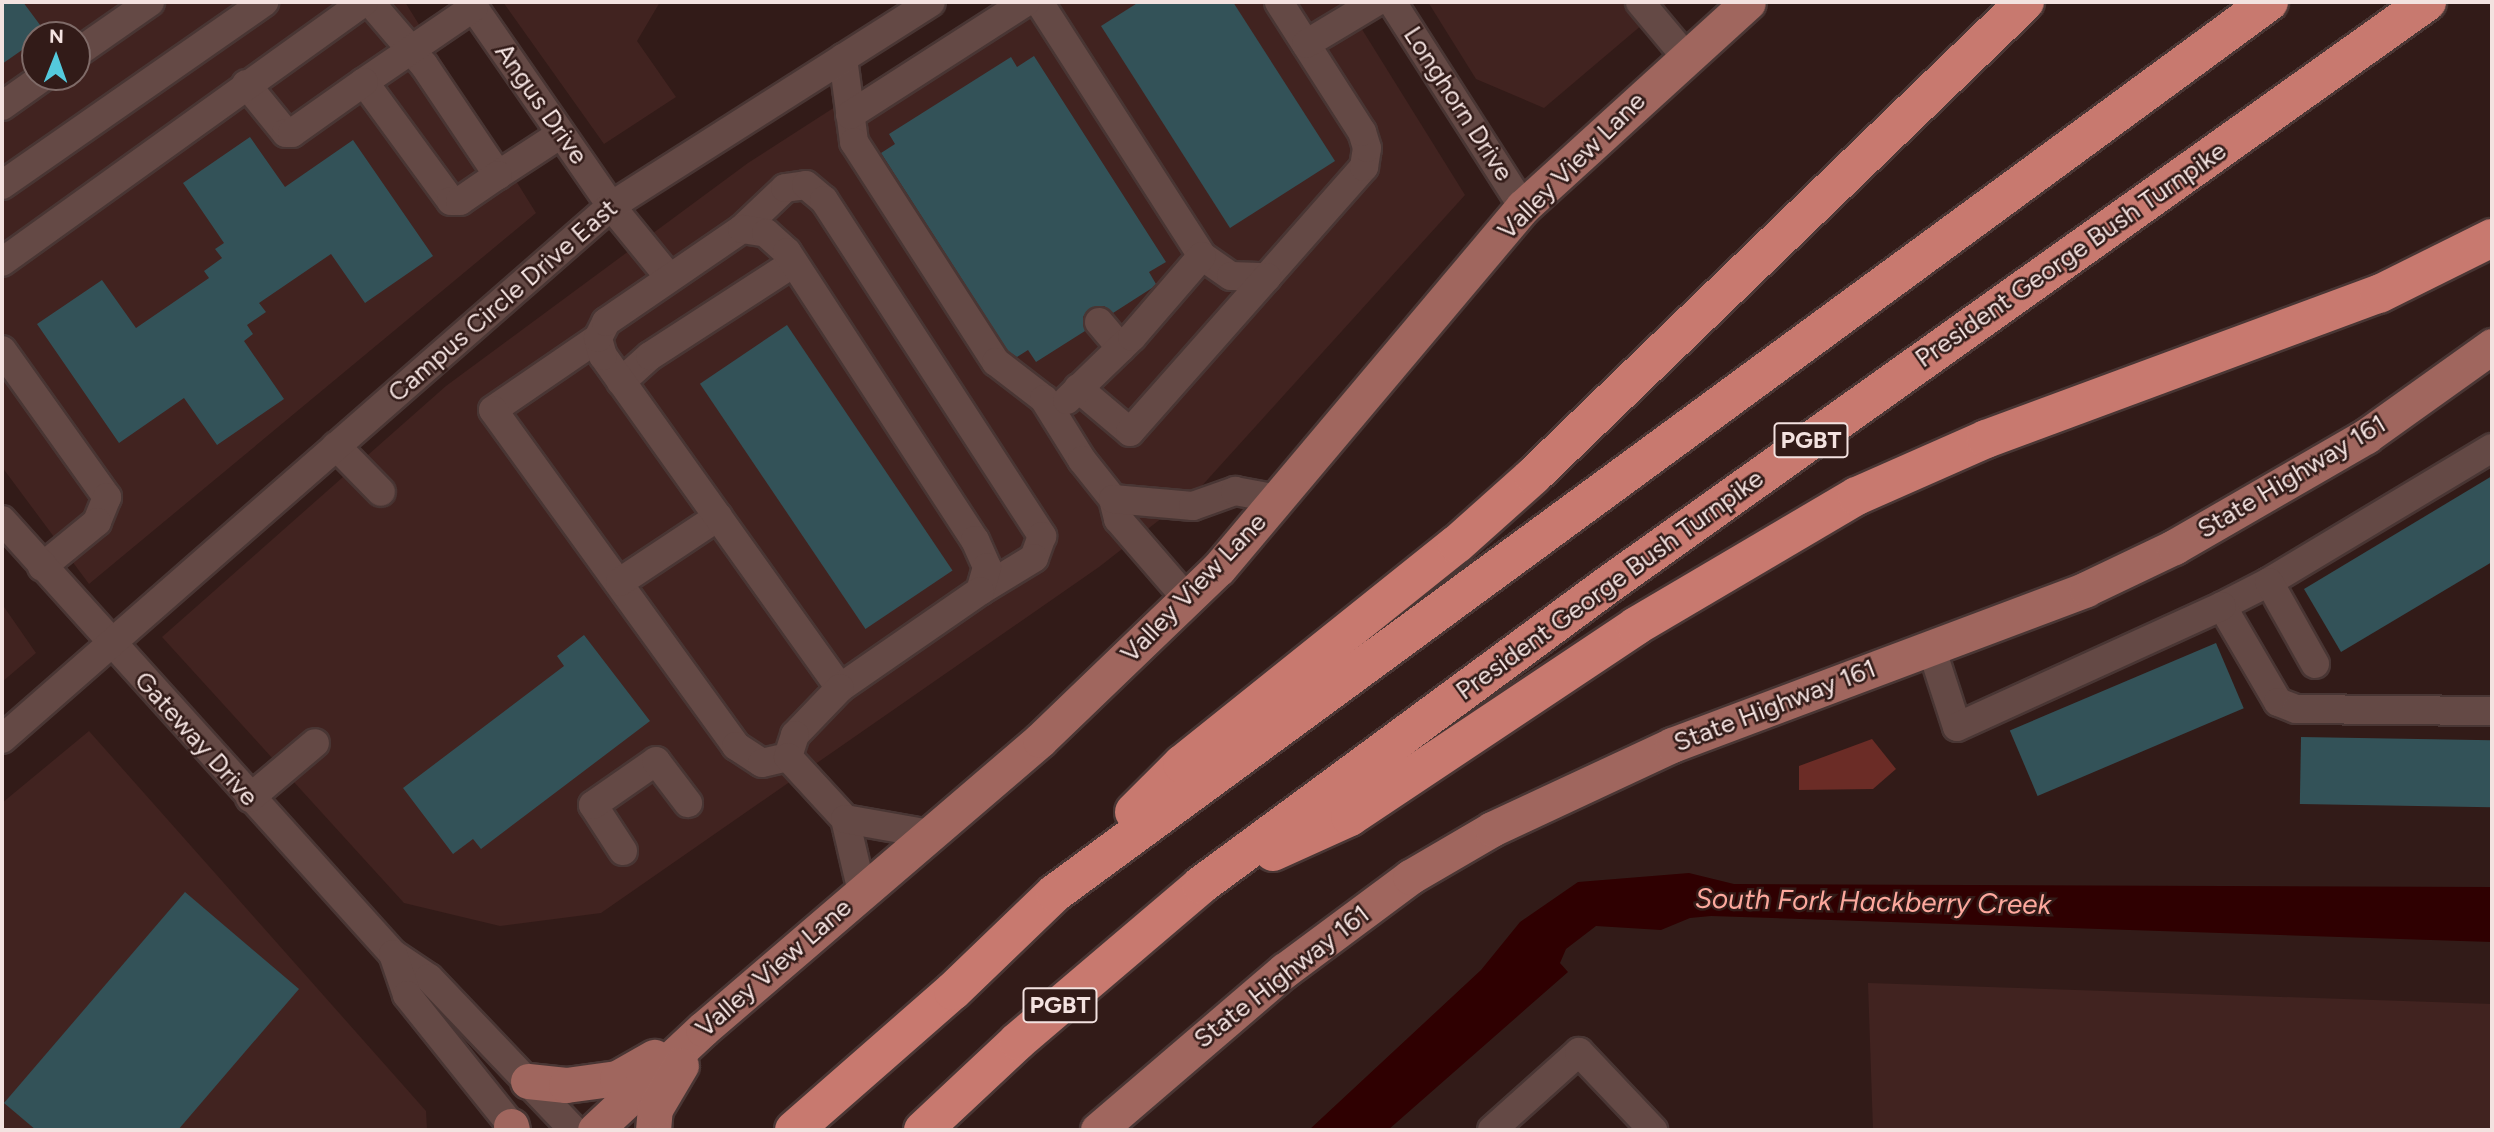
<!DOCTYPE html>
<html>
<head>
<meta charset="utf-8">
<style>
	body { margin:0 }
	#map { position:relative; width:2494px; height:1132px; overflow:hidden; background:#321b18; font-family:Figtree,sans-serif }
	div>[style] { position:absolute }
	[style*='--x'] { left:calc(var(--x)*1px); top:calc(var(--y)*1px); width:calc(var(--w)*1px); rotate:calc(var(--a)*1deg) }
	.built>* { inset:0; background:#412320 }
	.green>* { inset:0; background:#6b2c26 }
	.water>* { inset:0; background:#2f0001 }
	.building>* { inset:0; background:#335258; transform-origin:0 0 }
	.roads { filter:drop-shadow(2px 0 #493634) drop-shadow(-2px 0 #493634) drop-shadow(0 2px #493634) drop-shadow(0 -2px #493634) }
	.minor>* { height:28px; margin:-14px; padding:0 14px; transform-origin:14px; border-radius:14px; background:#644945 }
	.major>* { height:35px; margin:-17.5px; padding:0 17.5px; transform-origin:17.5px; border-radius:17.5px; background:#a0665e }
	.highway>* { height:38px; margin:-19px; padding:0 19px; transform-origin:19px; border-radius:19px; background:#c8796f }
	span { translate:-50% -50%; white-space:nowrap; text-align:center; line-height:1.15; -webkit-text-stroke:5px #321b18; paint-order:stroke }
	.shield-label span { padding:2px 5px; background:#321b18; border:2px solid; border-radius:5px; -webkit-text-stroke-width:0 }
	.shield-label { font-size:24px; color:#f3e2e0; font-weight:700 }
	.street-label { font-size:26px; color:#f3e2e0 }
	.water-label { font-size:28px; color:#fda89d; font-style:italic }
	.frame { position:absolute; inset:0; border:4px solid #f3e2e0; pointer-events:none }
	.north { position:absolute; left:21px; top:21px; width:70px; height:70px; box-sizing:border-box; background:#321b18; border:2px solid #7f6b68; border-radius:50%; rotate:1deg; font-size:19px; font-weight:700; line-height:28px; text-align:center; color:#f3e2e0 }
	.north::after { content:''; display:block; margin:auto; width:24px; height:32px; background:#54cadd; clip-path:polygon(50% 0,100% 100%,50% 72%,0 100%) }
</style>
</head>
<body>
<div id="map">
	<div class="built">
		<i style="clip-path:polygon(evenodd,2px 2px,405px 2px,536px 213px,89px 584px,2px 467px,2px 2px,35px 35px,77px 35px,77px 77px,35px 77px,35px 35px)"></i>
		<i style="clip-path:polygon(503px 2px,660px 2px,637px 41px,676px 97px,604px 144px)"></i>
		<i style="clip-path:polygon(998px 2px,1345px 2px,1465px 195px,1199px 489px,1099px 567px,601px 913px,500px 926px,404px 903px,162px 637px,446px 386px,748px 163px)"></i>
		<i style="clip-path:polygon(1428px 2px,1669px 2px,1544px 108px,1476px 79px)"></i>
		<i style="clip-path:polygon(2px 604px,36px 653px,2px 682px)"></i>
		<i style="clip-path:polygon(89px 731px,426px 1111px,427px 1130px,2px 1130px,2px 803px)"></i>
		<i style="clip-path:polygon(1868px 983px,2492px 1004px,2492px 1130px,1873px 1130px)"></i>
	</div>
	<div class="green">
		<i style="clip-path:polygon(1872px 739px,1896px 769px,1873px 789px,1799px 790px,1799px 766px)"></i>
	</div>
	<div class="water">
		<i style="clip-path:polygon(1689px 873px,1734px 884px,2492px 887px,2492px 942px,1711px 916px,1690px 918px,1661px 930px,1596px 926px,1566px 949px,1560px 963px,1568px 972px,1388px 1130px,1309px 1130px,1481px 970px,1520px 922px,1578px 882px)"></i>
	</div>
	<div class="building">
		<i style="clip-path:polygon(2px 2px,23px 2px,46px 33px,35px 35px,35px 41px,2px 64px)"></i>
		<i style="clip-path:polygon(1139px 2px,1233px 2px,1335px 161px,1230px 228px,1101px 26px)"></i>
		<i style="clip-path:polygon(1034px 56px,1166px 262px,1149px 272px,1156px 284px,1152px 288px,1113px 313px,1104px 306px,1089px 309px,1083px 317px,1085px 331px,1036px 362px,1028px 350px,1017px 357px,1008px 351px,881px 153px,895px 144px,889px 134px,1011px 57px,1017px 67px)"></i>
		<i style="clip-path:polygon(250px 137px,285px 187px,353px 140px,433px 256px,365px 303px,331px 254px,259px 303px,266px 312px,247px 325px,253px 334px,244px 341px,284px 399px,217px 445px,184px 398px,119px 443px,37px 324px,102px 280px,136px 328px,209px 278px,204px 271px,222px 258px,215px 249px,224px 243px,183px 183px)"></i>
		<i style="left:787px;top:325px;width:296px;height:105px;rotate:56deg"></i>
		<i style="clip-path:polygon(2492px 476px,2492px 562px,2341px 652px,2304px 589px)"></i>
		<i style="clip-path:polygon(584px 635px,650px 721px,481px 849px,473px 839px,453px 854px,403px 788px,564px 666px,557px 656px)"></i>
		<i style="left:2216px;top:643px;width:71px;height:224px;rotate:67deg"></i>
		<i style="left:2301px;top:737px;width:191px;height:67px;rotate:1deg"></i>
		<i style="clip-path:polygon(185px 892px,299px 989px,178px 1130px,36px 1130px,4px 1103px)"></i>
	</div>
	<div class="roads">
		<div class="minor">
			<i style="--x:370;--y:2;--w:83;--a:49.4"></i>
			<i style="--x:424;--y:65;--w:133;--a:56.1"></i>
			<i style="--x:498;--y:175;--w:75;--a:-33.1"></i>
			<i style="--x:470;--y:2;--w:248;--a:55.3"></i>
			<i style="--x:611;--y:206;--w:90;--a:50.8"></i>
			<i style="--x:1039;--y:2;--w:302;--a:57.3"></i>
			<i style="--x:1202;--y:256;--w:35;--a:35"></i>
			<i style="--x:1231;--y:276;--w:36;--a:2"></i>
			<i style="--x:1267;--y:277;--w:147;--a:-48.6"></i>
			<i style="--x:1364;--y:167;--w:19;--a:-81"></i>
			<i style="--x:1367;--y:148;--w:17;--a:-107"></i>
			<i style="--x:1362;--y:132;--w:154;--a:-122.6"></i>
			<i style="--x:1392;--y:2;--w:243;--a:57.4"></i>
			<i style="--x:1640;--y:2;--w:72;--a:50.1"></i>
			<i style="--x:474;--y:7;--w:133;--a:145.7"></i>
			<i style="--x:364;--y:82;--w:147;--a:53.8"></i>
			<i style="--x:451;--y:201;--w:9;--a:0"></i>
			<i style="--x:460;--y:201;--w:46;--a:-34.4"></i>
			<i style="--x:1306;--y:44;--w:82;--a:-31"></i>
			<i style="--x:77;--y:53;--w:89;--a:-34.9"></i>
			<i style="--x:843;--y:58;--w:85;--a:82.5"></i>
			<i style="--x:854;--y:142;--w:262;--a:57.2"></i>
			<i style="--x:996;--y:362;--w:61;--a:37.6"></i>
			<i style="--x:1044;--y:399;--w:72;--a:58.1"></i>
			<i style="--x:1082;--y:460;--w:50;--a:51.5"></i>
			<i style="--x:1113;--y:499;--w:21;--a:76"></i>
			<i style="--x:1118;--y:519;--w:106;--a:49.2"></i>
			<i style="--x:246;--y:84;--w:63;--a:50.8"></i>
			<i style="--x:286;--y:133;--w:6;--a:0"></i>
			<i style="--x:292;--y:133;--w:88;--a:-35.3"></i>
			<i style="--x:2;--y:106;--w:50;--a:-35.3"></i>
			<i style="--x:850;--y:115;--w:209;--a:-32.7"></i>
			<i style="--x:2;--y:185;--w:320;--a:-34.9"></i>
			<i style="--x:742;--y:229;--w:59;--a:-43.6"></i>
			<i style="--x:785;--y:188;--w:21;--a:-8"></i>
			<i style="--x:806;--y:185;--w:23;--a:40"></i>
			<i style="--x:824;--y:200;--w:401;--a:57"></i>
			<i style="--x:1042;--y:536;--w:23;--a:110"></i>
			<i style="--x:1034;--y:558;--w:63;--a:148.6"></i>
			<i style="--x:2;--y:262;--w:446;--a:-35.7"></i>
			<i style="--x:1099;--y:322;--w:34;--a:50"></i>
			<i style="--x:598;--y:338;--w:127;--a:145.6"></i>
			<i style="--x:493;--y:410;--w:415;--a:54.1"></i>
			<i style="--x:736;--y:746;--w:31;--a:33"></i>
			<i style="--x:762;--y:763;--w:27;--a:-13"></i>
			<i style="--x:2;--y:350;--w:181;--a:54.5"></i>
			<i style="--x:107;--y:497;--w:27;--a:112"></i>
			<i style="--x:97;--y:522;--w:71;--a:140.7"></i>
			<i style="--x:621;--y:382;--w:39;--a:-42"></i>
			<i style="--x:650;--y:356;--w:171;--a:-32.9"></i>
			<i style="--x:1078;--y:388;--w:68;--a:40.2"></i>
			<i style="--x:1130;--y:432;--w:207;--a:-48.5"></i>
			<i style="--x:1067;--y:400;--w:91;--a:-44.1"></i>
			<i style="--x:1132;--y:337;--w:107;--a:-49.2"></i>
			<i style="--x:336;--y:446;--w:64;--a:45.6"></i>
			<i style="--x:2492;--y:448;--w:260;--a:149"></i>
			<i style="--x:2269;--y:582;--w:53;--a:152.9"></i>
			<i style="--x:2222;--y:606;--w:111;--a:59.7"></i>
			<i style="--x:2278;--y:702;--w:19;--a:21"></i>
			<i style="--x:2296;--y:709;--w:196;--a:0.6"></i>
			<i style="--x:1113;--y:499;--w:80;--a:5"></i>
			<i style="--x:1193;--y:506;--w:45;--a:-19.7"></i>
			<i style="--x:1235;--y:491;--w:44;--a:10.5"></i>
			<i style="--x:2;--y:520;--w:584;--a:47.98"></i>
			<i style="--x:393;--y:954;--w:43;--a:33.7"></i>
			<i style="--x:429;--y:978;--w:210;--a:46.4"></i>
			<i style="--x:620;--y:582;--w:118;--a:-33.6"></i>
			<i style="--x:2269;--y:582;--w:94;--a:60.7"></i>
			<i style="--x:1931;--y:647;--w:84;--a:72"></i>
			<i style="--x:1957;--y:727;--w:291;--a:-24.5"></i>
			<i style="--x:840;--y:688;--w:408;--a:-125.5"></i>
			<i style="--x:603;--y:356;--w:19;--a:-106"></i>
			<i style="--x:598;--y:338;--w:18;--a:-63"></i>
			<i style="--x:606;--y:322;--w:165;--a:-34.4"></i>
			<i style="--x:742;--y:229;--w:24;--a:9"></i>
			<i style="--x:766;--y:233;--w:28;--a:42"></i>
			<i style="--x:787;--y:252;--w:344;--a:56.9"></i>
			<i style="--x:975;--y:540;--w:30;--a:66"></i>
			<i style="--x:987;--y:567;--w:25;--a:106"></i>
			<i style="--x:980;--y:591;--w:170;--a:145.3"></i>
			<i style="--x:840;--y:688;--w:65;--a:133.8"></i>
			<i style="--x:795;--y:735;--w:23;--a:108"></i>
			<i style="--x:788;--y:757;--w:84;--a:47.4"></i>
			<i style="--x:2;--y:739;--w:809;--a:-41.19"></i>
			<i style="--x:611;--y:206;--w:379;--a:-32.5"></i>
			<i style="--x:250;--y:798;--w:85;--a:-40.2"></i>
			<i style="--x:623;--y:851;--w:55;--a:-123.1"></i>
			<i style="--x:593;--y:805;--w:77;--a:-34.9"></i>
			<i style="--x:656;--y:761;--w:53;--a:52.7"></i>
			<i style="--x:862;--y:892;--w:75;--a:-103.1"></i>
			<i style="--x:845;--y:819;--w:85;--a:10.1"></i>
			<i style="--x:393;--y:954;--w:43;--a:71.1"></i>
			<i style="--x:407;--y:995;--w:173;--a:51.3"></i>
			<i style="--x:1492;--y:1130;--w:117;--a:-41.9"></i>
			<i style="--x:1579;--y:1052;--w:108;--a:46.5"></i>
		</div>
		<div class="major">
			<i style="--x:528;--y:1081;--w:38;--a:6"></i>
			<i style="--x:566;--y:1085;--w:51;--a:-7.8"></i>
			<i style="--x:617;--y:1078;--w:43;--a:-29.6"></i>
			<i style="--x:511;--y:1126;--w:4;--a:76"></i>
			<i style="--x:595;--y:1130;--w:148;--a:-43.1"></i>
			<i style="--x:703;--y:1029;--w:444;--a:-40.6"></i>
			<i style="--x:1040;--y:740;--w:248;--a:-43.9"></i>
			<i style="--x:1219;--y:568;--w:472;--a:-49.9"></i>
			<i style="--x:1523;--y:207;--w:304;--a:-42.3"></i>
			<i style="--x:653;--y:1130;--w:21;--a:-85"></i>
			<i style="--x:655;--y:1109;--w:51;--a:-59.4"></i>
			<i style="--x:1098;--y:1130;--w:246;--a:-40.6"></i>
			<i style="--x:1285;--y:970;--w:156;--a:-36.6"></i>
			<i style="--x:1410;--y:877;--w:95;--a:-30.3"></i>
			<i style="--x:1492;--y:829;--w:199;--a:-25"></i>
			<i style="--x:1672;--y:745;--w:442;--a:-20.6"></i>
			<i style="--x:2086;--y:589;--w:98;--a:-25.5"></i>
			<i style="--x:2174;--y:547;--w:222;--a:-30"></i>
			<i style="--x:2366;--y:436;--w:155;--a:-35.5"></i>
		</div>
		<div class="highway">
			<i style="--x:1134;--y:812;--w:68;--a:-45"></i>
			<i style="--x:1182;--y:764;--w:352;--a:-38.7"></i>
			<i style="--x:1457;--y:544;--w:102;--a:-41.8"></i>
			<i style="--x:1533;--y:476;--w:683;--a:-43.93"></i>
			<i style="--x:1273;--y:852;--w:85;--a:-24.4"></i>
			<i style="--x:1350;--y:817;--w:344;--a:-33.7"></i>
			<i style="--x:1636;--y:626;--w:256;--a:-30.5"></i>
			<i style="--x:1857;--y:496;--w:141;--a:-23.8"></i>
			<i style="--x:1986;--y:439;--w:419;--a:-20.3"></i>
			<i style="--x:2379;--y:294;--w:126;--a:-26.4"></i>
			<i style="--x:794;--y:1130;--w:211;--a:-41.2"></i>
			<i style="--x:953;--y:991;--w:141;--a:-43.9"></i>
			<i style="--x:1055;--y:893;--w:1506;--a:-36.28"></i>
			<i style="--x:923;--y:1130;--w:130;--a:-43.1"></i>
			<i style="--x:1018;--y:1041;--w:240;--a:-40.4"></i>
			<i style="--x:1201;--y:885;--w:502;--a:-36.41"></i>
			<i style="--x:1605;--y:587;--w:1009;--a:-35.44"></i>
		</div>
	</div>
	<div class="shield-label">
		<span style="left:1811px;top:440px">PGBT</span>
		<span style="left:1060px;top:1005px">PGBT</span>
	</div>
	<div class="street-label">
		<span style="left:541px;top:104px;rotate:55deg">Angus Drive</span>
		<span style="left:1458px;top:104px;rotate:57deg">Longhorn Drive</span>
		<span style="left:1572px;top:166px;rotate:-45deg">Valley View Lane</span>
		<span style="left:2071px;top:255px;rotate:-35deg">President George Bush Turnpike</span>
		<span style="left:503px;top:301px;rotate:-41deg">Campus Circle Drive East</span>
		<span style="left:2292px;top:477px;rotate:-31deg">State Highway 161</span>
		<span style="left:1610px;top:585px;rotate:-36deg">President George Bush Turnpike</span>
		<span style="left:1194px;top:588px;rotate:-46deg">Valley View Lane</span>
		<span style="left:1775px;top:706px;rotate:-21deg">State Highway 161</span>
		<span style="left:196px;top:739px;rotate:48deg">Gateway Drive</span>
		<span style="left:774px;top:968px;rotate:-41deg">Valley View Lane</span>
		<span style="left:1282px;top:977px;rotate:-38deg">State Highway 161</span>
	</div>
	<div class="water-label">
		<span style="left:1873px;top:901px;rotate:1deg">South Fork Hackberry Creek</span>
	</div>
	<div class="frame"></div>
	<div class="north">N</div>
</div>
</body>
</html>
